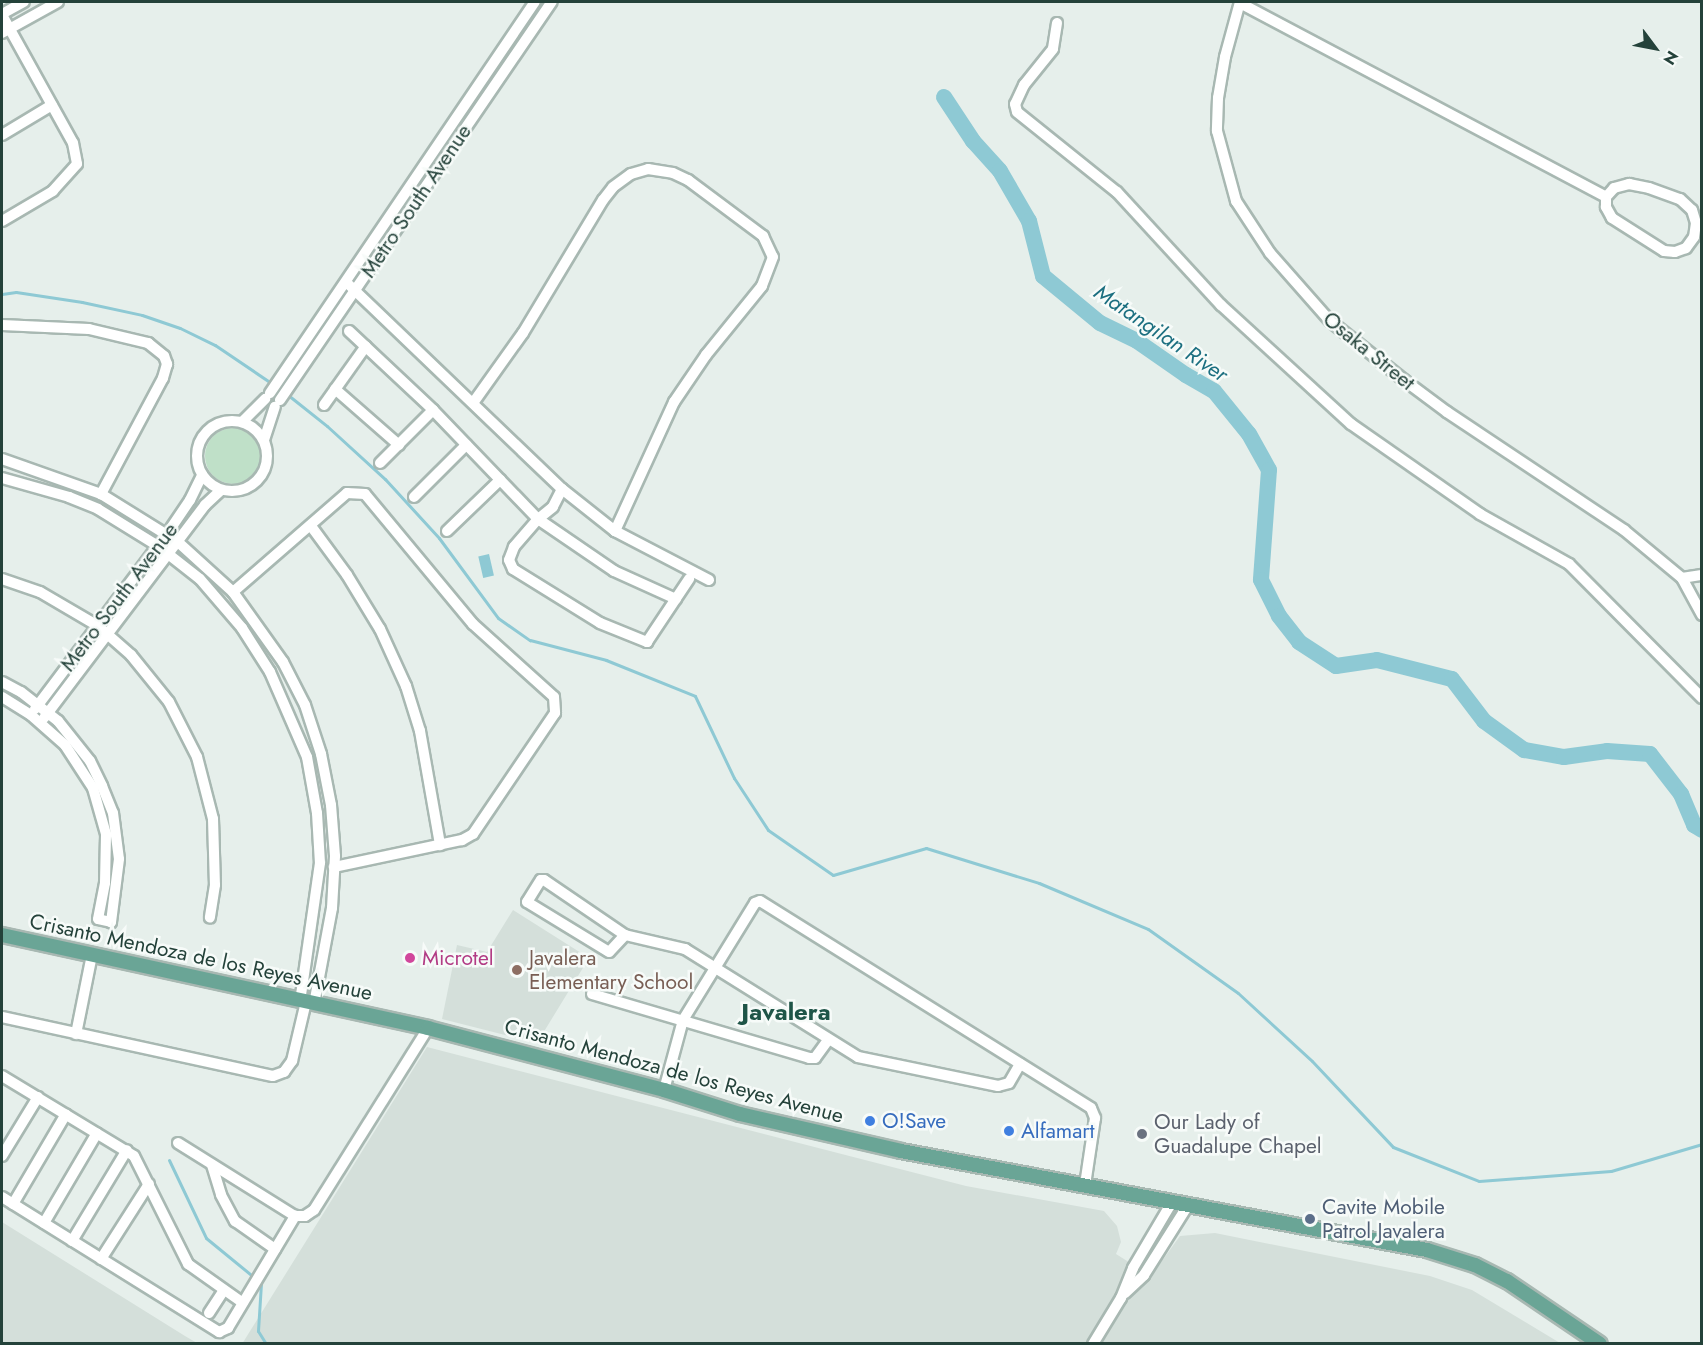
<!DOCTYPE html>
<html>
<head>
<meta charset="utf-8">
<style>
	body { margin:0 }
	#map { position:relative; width:1703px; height:1345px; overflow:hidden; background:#e6efeb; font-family:Jost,sans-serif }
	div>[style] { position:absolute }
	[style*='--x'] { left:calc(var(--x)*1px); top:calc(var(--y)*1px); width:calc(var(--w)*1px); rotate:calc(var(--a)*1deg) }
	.built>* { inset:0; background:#d4dfda }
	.green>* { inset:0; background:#bfe0c8 }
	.round { border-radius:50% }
	.water>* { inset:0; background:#8ec9d4; transform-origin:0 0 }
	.stream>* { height:3px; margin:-1.5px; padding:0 1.5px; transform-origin:1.5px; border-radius:1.5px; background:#8ec9d4 }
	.river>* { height:16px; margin:-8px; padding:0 8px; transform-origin:8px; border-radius:8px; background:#8ec9d4 }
	.roads { filter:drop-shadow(2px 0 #a8b8b2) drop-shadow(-2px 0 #a8b8b2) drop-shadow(0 2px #a8b8b2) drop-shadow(0 -2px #a8b8b2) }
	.minor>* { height:10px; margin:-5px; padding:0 5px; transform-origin:5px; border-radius:5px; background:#fff }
	.minor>.ring { margin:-5px; padding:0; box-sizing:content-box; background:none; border:10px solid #fff; border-radius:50% }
	.major>* { height:14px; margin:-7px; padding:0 7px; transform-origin:7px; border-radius:7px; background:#6aa596 }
	.dots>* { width:16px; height:16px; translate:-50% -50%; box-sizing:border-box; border:3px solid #f7fbf9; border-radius:50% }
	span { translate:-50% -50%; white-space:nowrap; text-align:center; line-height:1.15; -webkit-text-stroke:5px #f7fbf9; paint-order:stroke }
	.street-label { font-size:21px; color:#24423a }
	.hotel-label { font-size:21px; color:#b23c85 }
	.left { translate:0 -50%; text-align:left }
	.education-label { font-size:21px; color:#785e54 }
	.shop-label { font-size:21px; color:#366cbe }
	.worship-label { font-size:21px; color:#5b616d }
	.service-label { font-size:21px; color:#4e5e75 }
	.water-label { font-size:22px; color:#1c6f80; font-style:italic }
	.quarter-label { font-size:24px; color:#1f5548; font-weight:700 }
	.frame { position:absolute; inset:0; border:3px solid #24423a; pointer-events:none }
	.north { position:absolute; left:1625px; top:18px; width:60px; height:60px; -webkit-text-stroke:4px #f7fbf9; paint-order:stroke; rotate:122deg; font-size:16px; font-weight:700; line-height:24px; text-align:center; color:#24423a }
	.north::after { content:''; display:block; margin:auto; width:21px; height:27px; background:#24423a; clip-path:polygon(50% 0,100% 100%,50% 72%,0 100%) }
</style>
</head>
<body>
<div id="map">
	<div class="built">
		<i style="clip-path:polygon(513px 910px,589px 958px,537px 1043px,442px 1019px,457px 945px,487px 952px)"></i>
		<i style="clip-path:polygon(427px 1047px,966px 1186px,1104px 1211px,1117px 1226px,1121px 1242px,1116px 1254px,1151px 1276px,1180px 1236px,1215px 1233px,1430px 1276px,1472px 1290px,1560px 1343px,242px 1344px)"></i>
		<i style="clip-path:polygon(2px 1222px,185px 1336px,197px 1343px,2px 1343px)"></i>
	</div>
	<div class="green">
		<i class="round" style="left:205px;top:428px;width:56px;height:56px"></i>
	</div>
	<div class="water">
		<i style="left:489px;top:554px;width:22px;height:11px;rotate:77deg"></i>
	</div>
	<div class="stream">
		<i style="--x:2;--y:294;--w:14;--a:-8"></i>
		<i style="--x:16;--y:292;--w:67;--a:8.6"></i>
		<i style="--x:82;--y:302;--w:61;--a:12.2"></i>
		<i style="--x:142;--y:315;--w:40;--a:18.9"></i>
		<i style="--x:180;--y:328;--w:39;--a:26"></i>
		<i style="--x:215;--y:345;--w:82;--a:34.1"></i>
		<i style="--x:288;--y:395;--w:50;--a:38.5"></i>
		<i style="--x:327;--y:426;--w:79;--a:42.4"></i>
		<i style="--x:385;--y:479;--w:80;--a:47.5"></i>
		<i style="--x:439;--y:538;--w:99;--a:53.6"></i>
		<i style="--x:498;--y:618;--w:39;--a:35"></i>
		<i style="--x:530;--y:640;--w:79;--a:14.7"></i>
		<i style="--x:606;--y:660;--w:96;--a:22"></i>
		<i style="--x:695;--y:696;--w:91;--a:64.6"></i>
		<i style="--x:734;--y:778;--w:62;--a:56.8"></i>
		<i style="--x:768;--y:830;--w:79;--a:34.7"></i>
		<i style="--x:833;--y:875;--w:97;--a:-16.2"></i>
		<i style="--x:926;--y:848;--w:118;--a:17.2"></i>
		<i style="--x:1039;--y:883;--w:118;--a:22.9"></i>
		<i style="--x:1148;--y:929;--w:110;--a:35.4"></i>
		<i style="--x:1238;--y:993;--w:100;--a:42.6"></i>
		<i style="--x:1312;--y:1061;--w:118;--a:46.7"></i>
		<i style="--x:1393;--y:1147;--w:92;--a:21.6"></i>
		<i style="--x:1479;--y:1181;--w:132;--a:-4.3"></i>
		<i style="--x:1611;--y:1171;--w:95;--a:-16.5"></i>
		<i style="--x:169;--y:1160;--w:86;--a:64.6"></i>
		<i style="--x:206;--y:1238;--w:71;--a:39.3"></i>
		<i style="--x:261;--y:1283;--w:48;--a:93.6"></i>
		<i style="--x:258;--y:1331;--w:15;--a:58"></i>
	</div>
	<div class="river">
		<i style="--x:944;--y:97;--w:53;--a:56.6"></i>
		<i style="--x:973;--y:141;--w:40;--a:48"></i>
		<i style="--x:1000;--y:171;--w:58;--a:59.9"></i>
		<i style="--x:1029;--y:221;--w:57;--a:75.7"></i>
		<i style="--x:1043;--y:276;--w:74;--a:39.5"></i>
		<i style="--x:1100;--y:323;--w:41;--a:25.9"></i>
		<i style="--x:1137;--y:341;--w:60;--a:34.8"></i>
		<i style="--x:1186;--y:375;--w:32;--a:30"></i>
		<i style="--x:1214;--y:391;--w:55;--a:50.9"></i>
		<i style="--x:1249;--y:434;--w:41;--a:60.9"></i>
		<i style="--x:1269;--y:470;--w:110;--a:94.2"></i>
		<i style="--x:1261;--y:580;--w:40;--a:63.4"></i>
		<i style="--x:1279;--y:616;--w:33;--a:52"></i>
		<i style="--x:1299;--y:642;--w:44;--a:33"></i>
		<i style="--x:1336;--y:666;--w:41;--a:-8.3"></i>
		<i style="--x:1377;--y:660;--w:77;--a:14.2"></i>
		<i style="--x:1452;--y:679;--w:53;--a:52.7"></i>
		<i style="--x:1484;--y:721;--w:49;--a:35.9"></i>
		<i style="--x:1524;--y:750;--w:41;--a:9.9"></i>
		<i style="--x:1564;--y:757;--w:43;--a:-7.9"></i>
		<i style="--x:1607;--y:751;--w:43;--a:4"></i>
		<i style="--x:1650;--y:754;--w:51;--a:52.2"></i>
		<i style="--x:1681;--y:794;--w:34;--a:67"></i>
		<i style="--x:1694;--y:825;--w:9;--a:32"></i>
	</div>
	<div class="roads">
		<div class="minor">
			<i style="--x:1240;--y:2;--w:57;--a:105.3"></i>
			<i style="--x:1225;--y:57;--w:42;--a:99.7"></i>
			<i style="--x:1218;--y:98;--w:33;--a:92"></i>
			<i style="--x:1217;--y:131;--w:73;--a:74.8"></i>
			<i style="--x:1236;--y:201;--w:62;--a:56.8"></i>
			<i style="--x:1270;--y:253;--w:91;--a:48.6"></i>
			<i style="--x:1330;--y:321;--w:95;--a:38.6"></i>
			<i style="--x:1404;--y:380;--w:54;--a:36.7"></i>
			<i style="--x:1447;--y:412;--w:213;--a:33.7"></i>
			<i style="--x:1624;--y:530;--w:75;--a:39.6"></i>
			<i style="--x:1682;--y:578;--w:20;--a:-9"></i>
			<i style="--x:1240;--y:3;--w:414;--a:27.9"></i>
			<i style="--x:2;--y:14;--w:25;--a:-29"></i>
			<i style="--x:2;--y:15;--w:146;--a:61"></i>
			<i style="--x:73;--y:143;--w:21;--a:79"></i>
			<i style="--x:77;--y:164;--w:36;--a:132"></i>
			<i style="--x:53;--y:191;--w:59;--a:149.5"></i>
			<i style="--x:1057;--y:23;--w:26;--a:99"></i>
			<i style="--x:1053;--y:49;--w:46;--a:128.9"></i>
			<i style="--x:1024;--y:85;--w:21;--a:115"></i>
			<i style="--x:1015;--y:104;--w:8;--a:76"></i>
			<i style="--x:1017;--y:112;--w:128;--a:38.7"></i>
			<i style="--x:1117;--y:192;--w:154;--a:47.4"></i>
			<i style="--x:1221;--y:305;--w:176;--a:42.5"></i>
			<i style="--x:1351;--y:424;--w:157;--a:34.9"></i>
			<i style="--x:1480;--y:514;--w:102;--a:29.3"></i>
			<i style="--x:1569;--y:564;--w:189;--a:45.2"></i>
			<i style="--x:2;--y:33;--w:64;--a:-29"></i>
			<i style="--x:2;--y:135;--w:58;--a:-31"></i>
			<i style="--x:1629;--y:184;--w:20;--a:11"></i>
			<i style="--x:1649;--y:188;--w:33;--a:20"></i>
			<i style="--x:1680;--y:199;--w:16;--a:43"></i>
			<i style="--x:1692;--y:210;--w:14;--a:73"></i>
			<i style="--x:1696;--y:223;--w:14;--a:98"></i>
			<i style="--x:1694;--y:237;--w:14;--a:126"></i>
			<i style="--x:1686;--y:248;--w:12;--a:160"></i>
			<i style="--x:1675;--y:252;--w:11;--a:-175"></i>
			<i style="--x:1664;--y:251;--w:62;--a:-147.6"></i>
			<i style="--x:1612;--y:218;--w:13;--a:-119"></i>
			<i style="--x:1606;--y:207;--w:10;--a:-90"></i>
			<i style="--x:1606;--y:197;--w:12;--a:-48"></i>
			<i style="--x:1614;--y:188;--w:16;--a:-15"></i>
			<i style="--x:346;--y:282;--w:299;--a:43.8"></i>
			<i style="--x:562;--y:489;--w:68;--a:38.4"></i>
			<i style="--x:615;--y:531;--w:106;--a:27.5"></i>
			<i style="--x:2;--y:325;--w:87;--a:2.6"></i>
			<i style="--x:89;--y:329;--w:61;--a:13.3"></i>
			<i style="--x:148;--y:343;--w:21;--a:39"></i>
			<i style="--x:164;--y:356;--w:9;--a:69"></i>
			<i style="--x:167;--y:364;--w:15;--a:106"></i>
			<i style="--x:163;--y:378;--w:132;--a:118.1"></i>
			<i style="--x:349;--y:331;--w:115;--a:43.2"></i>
			<i style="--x:433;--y:410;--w:151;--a:46.1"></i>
			<i style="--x:538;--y:519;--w:92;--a:34.4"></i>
			<i style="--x:614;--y:571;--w:68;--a:24.3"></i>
			<i style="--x:335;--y:389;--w:85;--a:41.2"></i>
			<i style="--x:270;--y:393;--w:472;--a:-55.9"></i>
			<i style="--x:280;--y:400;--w:482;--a:-55.7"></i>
			<i style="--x:473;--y:403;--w:86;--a:-54.5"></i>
			<i style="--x:523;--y:333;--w:155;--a:-59"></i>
			<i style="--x:603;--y:200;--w:16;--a:-52"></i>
			<i style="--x:613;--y:187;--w:22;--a:-36"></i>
			<i style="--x:631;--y:174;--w:18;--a:-16"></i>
			<i style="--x:648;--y:169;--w:25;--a:9"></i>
			<i style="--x:673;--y:173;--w:17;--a:25"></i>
			<i style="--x:688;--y:180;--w:94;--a:36.7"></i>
			<i style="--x:763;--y:236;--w:23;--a:65"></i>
			<i style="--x:773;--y:257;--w:31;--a:111"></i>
			<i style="--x:762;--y:286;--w:89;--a:129.1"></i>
			<i style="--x:706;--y:355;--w:57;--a:124.2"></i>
			<i style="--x:674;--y:402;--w:142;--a:114.6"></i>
			<i style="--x:324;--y:405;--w:72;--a:-54.6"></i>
			<i class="ring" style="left:197px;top:421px;width:60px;height:60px"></i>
			<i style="--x:242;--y:422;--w:33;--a:-45"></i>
			<i style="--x:264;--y:440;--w:35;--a:-72"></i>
			<i style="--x:2;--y:459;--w:105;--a:19.5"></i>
			<i style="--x:101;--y:494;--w:91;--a:31.9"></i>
			<i style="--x:178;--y:542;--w:74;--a:42.3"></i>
			<i style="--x:233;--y:592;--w:86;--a:54.5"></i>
			<i style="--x:283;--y:662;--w:48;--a:62.9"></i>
			<i style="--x:305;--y:705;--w:52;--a:71.9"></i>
			<i style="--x:321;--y:754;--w:52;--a:78.9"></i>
			<i style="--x:331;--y:805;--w:51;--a:85.5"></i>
			<i style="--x:335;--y:856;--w:52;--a:93.3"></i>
			<i style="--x:332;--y:908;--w:98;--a:100.6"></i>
			<i style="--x:380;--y:463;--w:75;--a:-45"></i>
			<i style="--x:2;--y:478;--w:70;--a:15.8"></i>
			<i style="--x:69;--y:497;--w:31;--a:22"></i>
			<i style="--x:98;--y:509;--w:70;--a:31.7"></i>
			<i style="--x:158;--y:546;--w:53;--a:38.2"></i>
			<i style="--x:200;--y:579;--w:65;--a:49.4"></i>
			<i style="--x:242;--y:628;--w:52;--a:57.5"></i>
			<i style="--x:270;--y:672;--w:93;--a:66.5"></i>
			<i style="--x:307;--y:757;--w:57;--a:79.9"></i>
			<i style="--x:317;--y:813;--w:50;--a:86.6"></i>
			<i style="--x:320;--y:863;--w:139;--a:98.2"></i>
			<i style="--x:562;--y:489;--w:20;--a:117"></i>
			<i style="--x:553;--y:507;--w:19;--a:141"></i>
			<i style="--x:538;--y:519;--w:37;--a:131"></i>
			<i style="--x:514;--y:547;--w:14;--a:111"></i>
			<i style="--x:509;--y:560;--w:10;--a:66"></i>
			<i style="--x:513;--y:569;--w:102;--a:31.8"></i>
			<i style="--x:600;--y:623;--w:51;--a:22"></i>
			<i style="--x:647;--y:642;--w:76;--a:-56.3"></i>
			<i style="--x:414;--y:497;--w:74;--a:-45"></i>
			<i style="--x:311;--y:526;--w:61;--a:53.7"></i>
			<i style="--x:347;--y:575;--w:63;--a:58.6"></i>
			<i style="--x:380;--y:629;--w:63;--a:65.5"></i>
			<i style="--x:406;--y:686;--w:47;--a:72.7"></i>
			<i style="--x:420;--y:731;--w:116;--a:80"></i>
			<i style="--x:447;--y:531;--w:74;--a:-43.9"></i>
			<i style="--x:1682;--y:578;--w:42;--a:61.6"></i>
			<i style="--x:2;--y:579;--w:40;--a:18.9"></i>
			<i style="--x:40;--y:592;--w:67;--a:30.4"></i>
			<i style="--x:98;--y:626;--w:44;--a:41.3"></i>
			<i style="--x:131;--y:655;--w:60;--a:51"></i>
			<i style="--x:169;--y:702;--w:62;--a:63"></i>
			<i style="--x:197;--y:757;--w:64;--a:75.5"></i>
			<i style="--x:213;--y:819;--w:66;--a:88.3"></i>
			<i style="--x:215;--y:885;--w:33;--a:99"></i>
			<i style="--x:233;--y:592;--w:151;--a:-41"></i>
			<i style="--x:347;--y:493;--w:18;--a:3"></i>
			<i style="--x:365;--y:494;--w:169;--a:50.3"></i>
			<i style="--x:473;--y:624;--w:109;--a:42"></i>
			<i style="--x:554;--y:697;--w:16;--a:86"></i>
			<i style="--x:555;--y:713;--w:146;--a:124.1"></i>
			<i style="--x:473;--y:834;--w:13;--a:151"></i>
			<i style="--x:462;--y:840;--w:131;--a:168.1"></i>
			<i style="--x:2;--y:682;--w:21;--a:28"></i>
			<i style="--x:21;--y:692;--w:47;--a:38.1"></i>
			<i style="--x:58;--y:721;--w:51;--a:51.3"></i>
			<i style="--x:90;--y:761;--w:28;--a:64"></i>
			<i style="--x:102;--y:786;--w:29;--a:68"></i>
			<i style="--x:113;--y:813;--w:46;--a:82.6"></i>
			<i style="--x:119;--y:859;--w:64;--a:97.2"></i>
			<i style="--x:111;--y:922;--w:13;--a:-167"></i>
			<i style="--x:98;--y:919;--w:37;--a:-79"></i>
			<i style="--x:105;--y:883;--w:49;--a:-88.8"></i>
			<i style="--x:106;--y:834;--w:48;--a:-105.8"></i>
			<i style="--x:93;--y:788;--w:51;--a:-123.1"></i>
			<i style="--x:65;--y:745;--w:45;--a:-138.6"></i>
			<i style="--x:31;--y:715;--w:34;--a:-148"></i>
			<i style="--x:35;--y:709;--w:219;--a:-53"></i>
			<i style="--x:167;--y:534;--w:41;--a:-55.9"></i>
			<i style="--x:190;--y:500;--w:28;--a:-64"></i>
			<i style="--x:44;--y:718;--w:267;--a:-52.9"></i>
			<i style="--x:205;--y:505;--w:22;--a:-43"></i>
			<i style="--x:625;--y:935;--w:23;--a:133"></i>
			<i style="--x:609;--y:952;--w:96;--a:-148.6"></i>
			<i style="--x:527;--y:902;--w:26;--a:-58"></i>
			<i style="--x:541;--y:880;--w:3;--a:0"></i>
			<i style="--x:544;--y:880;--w:98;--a:34.2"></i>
			<i style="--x:625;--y:935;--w:62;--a:13.1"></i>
			<i style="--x:685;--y:949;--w:204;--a:32"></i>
			<i style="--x:858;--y:1057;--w:143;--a:11.7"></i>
			<i style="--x:998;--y:1086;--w:11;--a:-15"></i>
			<i style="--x:1009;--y:1083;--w:22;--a:-60"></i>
			<i style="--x:592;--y:994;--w:226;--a:16.4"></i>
			<i style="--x:809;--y:1058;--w:6;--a:0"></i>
			<i style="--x:815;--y:1058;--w:22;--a:-54"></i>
			<i style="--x:2;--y:1017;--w:277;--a:12.3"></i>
			<i style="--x:273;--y:1076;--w:12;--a:-20"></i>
			<i style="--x:284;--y:1072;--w:14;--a:-54"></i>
			<i style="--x:292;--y:1061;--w:61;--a:-76.7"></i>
			<i style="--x:76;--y:1034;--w:81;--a:-78.6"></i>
			<i style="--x:2;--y:1076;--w:154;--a:31.2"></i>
			<i style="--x:134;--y:1156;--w:121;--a:63.4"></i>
			<i style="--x:188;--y:1264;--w:67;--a:35.3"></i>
			<i style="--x:664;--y:1090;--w:73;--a:-74.8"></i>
			<i style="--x:683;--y:1020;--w:137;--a:-58.4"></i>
			<i style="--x:755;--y:903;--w:5;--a:-22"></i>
			<i style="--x:760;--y:901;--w:390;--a:32"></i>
			<i style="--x:1091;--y:1108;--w:11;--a:68"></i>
			<i style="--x:1095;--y:1118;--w:68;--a:98.5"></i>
			<i style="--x:178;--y:1143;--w:138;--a:32"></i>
			<i style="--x:295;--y:1216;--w:10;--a:0"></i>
			<i style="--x:305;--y:1216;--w:11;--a:-34"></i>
			<i style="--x:314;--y:1210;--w:215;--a:-57.9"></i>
			<i style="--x:2;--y:1156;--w:69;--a:-58.6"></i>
			<i style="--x:212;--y:1165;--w:31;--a:73"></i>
			<i style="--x:221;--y:1195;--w:30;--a:62"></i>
			<i style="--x:235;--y:1221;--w:49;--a:35"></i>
			<i style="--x:2;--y:1197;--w:256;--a:31.9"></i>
			<i style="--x:219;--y:1332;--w:10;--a:-24"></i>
			<i style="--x:228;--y:1328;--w:131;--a:-59.1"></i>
			<i style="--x:13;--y:1204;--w:104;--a:-59.5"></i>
			<i style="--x:44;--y:1223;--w:104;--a:-59.5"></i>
			<i style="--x:72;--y:1241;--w:106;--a:-58.9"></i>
			<i style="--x:101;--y:1259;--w:89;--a:-57.4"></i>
			<i style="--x:1125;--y:1293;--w:26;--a:-43"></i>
			<i style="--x:1144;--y:1275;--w:83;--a:-57.8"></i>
			<i style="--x:209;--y:1313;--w:27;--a:-57"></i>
			<i style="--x:1093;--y:1344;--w:54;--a:-58.7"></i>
			<i style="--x:1121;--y:1298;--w:32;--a:-68"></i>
			<i style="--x:1133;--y:1268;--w:77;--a:-59.4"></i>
		</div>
		<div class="major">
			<i style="--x:2;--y:935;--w:436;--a:12.3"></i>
			<i style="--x:428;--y:1028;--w:244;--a:14.7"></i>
			<i style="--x:664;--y:1090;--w:80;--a:17.5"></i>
			<i style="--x:740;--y:1114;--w:165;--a:12.9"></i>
			<i style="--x:901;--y:1151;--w:535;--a:10.66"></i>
			<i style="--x:1427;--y:1250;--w:50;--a:17.4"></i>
			<i style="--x:1475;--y:1265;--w:36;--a:27"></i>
			<i style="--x:1507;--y:1281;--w:112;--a:34.1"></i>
		</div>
	</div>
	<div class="dots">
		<i style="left:410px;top:958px;background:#d1479c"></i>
		<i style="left:517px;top:970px;background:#8d6e63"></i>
		<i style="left:870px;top:1121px;background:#3f7fe0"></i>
		<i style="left:1009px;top:1131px;background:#3f7fe0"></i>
		<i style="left:1142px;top:1134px;background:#6b7280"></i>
		<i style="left:1310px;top:1219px;background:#5c6f8a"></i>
	</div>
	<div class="street-label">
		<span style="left:416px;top:201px;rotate:-56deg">Metro South Avenue</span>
		<span style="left:1369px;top:351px;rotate:39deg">Osaka Street</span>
		<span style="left:119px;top:597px;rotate:-53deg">Metro South Avenue</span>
		<span style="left:201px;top:957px;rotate:12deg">Crisanto Mendoza de los Reyes Avenue</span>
		<span style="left:674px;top:1071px;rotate:15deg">Crisanto Mendoza de los Reyes Avenue</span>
	</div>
	<div class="hotel-label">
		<span class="left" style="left:422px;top:958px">Microtel</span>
	</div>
	<div class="education-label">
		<span class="left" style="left:529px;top:970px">Javalera<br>Elementary School</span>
	</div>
	<div class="shop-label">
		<span class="left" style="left:882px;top:1121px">O!Save</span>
		<span class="left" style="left:1021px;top:1131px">Alfamart</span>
	</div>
	<div class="worship-label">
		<span class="left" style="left:1154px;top:1134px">Our Lady of<br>Guadalupe Chapel</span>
	</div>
	<div class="service-label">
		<span class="left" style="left:1322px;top:1219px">Cavite Mobile<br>Patrol Javalera</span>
	</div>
	<div class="water-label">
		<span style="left:1161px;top:333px;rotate:34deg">Matangilan River</span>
	</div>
	<div class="quarter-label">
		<span style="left:786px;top:1012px">Javalera</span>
	</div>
	<div class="frame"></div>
	<div class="north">N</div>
</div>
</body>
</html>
